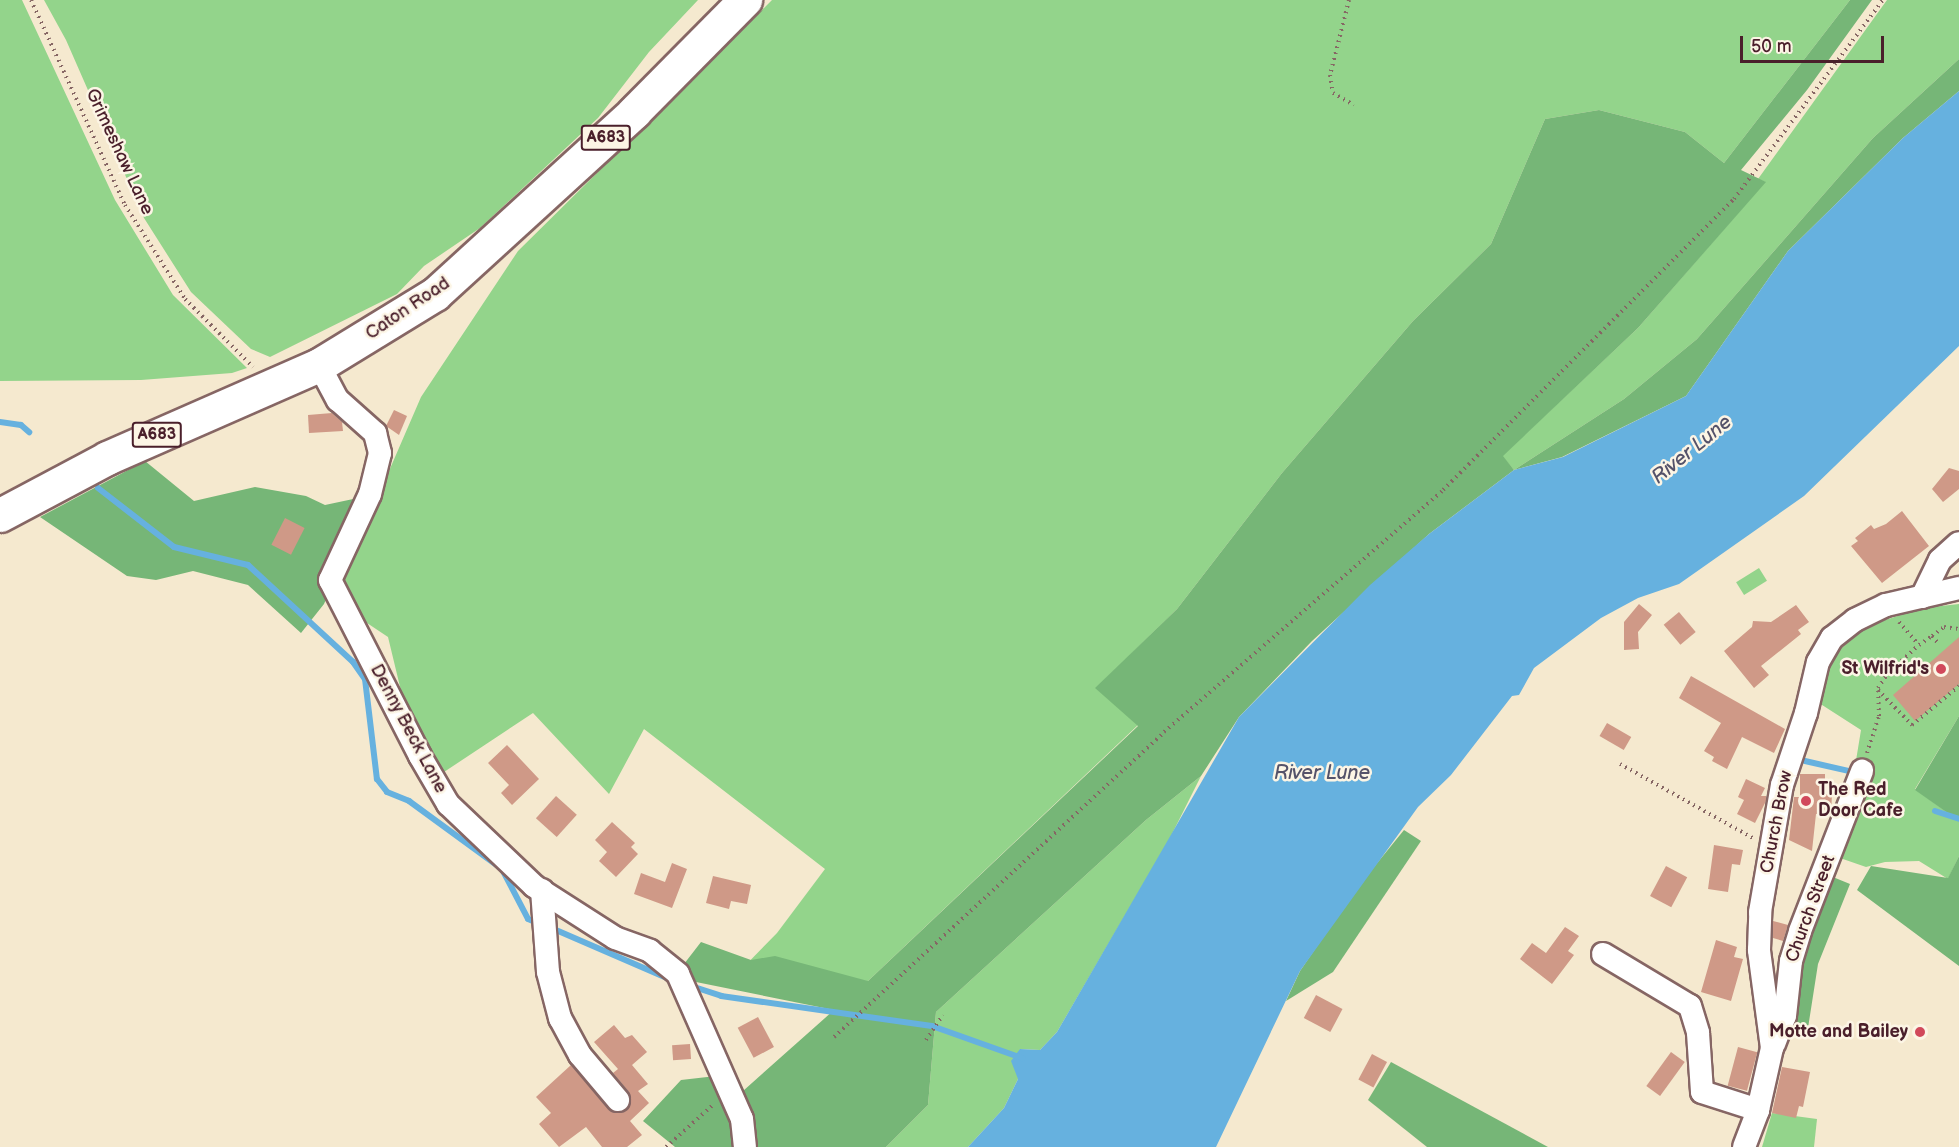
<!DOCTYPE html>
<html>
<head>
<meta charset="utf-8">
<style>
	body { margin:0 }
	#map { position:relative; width:1959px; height:1147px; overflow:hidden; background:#f5e9cf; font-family:"Balsamiq Sans",sans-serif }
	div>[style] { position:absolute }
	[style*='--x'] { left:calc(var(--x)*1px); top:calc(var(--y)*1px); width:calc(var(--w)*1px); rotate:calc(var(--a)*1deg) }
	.green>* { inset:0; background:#93d48b; transform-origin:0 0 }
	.forest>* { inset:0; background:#76b677 }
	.water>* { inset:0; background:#66b1df }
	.stream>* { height:6px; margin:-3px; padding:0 3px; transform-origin:3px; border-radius:3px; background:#66b1df }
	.building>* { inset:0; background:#cf9987; transform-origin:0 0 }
	.path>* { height:4px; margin-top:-2px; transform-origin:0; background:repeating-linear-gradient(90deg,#866664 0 1.5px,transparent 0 6px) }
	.roads { filter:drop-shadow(2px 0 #866664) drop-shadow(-2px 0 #866664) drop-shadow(0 2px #866664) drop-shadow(0 -2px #866664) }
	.minor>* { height:22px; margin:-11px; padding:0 11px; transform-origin:11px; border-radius:11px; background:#fff }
	.highway>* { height:33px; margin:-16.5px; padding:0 16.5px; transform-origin:16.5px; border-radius:16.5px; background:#fff }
	.dots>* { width:16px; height:16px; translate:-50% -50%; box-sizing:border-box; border:3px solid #fcf5e5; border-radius:50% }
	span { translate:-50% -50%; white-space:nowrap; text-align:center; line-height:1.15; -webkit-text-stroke:5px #fcf5e5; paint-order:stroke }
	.shield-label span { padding:2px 4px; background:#fcf5e5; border:2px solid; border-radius:4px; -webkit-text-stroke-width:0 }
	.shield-label { font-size:16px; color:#4a1f2b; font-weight:700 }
	.street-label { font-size:18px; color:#4a1f2b }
	.poi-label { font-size:18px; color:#4a1f2b; font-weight:700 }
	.right { translate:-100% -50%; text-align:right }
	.left { translate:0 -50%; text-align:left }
	.water-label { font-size:20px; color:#54526a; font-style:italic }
	.scale { position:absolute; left:1740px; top:36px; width:144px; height:27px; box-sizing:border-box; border:3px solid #4a1f2b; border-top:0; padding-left:8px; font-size:18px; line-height:21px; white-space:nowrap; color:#4a1f2b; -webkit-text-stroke:4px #fcf5e5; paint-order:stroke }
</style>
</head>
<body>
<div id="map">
	<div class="green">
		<i style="clip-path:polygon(0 0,22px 0,115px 200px,173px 295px,247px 368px,232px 373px,141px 380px,0 381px)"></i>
		<i style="clip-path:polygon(44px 0,698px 0,649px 52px,598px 118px,480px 228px,424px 266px,397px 294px,270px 357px,251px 349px,191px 292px,144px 218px,66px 40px)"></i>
		<i style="clip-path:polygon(772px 0,1850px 0,1724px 163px,1685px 132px,1599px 110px,1545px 119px,1491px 244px,1413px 321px,1282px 473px,1177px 609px,1096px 688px,1138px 725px,868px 981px,734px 977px,777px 933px,825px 869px,644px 729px,609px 794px,533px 713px,441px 774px,402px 695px,388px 637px,361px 619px,341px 582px,421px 397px,518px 251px)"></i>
		<i style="clip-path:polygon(1887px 0,1959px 0,1959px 59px,1873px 138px,1697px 339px,1624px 399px,1514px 470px,1502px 456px,1638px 328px,1765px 182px,1758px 179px)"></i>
		<i style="left:1759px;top:568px;width:15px;height:27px;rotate:58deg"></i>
		<i style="clip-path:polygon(1959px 604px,1959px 716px,1915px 789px,1959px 821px,1959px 856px,1948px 879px,1919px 861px,1885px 862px,1866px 867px,1840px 858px,1861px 730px,1819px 703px,1828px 671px,1839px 650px,1869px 625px,1923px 608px)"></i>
		<i style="clip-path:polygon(1201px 776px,1169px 840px,1057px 1032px,1040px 1050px,1020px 1049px,1018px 1079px,1004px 1108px,968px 1147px,886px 1147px,928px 1105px,936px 1012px,1146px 820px)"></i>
		<i style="clip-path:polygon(1772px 1113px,1817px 1119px,1814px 1147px,1762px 1147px)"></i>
	</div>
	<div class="forest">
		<i style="clip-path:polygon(1850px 0,1872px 0,1807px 90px,1741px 170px,1766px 182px,1638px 328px,1503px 456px,1514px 470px,1624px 399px,1697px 339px,1873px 138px,1959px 59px,1959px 91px,1903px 138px,1788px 251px,1686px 396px,1562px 457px,1514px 470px,1429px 534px,1312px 641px,1239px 717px,1201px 776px,1146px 820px,936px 1012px,928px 1105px,886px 1147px,675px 1147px,643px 1121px,681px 1080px,716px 1076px,743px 1091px,834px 1010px,696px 982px,684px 964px,701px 942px,751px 960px,775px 956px,868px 981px,1138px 726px,1095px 688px,1177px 609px,1282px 473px,1413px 321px,1491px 244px,1545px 119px,1599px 110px,1685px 132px,1724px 163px)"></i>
		<i style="clip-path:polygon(145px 461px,194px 501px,255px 487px,306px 496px,325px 505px,372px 495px,324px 604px,301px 633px,248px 585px,193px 571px,156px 580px,127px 576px,40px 517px)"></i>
		<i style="clip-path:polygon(1959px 716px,1959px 821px,1915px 790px)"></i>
		<i style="clip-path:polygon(1404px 830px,1421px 841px,1333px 972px,1286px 1001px,1300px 971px,1356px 889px)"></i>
		<i style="clip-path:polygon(1959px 856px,1959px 966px,1857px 890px,1871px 866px,1948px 878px)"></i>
		<i style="clip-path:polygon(1828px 875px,1850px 884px,1818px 964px,1808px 1028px,1790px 1026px,1793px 978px)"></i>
		<i style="clip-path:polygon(1391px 1062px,1548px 1147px,1427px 1147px,1368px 1100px)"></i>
	</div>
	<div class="water">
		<i style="clip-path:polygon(1959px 91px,1959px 346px,1804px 496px,1679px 584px,1638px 598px,1601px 618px,1534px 668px,1519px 695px,1512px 696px,1451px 775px,1418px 807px,1300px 971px,1216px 1147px,968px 1147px,1004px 1108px,1018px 1079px,1011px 1061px,1020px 1049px,1040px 1050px,1057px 1032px,1239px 717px,1370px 585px,1429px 534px,1514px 470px,1563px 457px,1686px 396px,1788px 251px,1903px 138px)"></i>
	</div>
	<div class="stream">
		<i style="--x:0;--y:422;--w:21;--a:8"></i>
		<i style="--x:21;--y:425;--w:11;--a:41"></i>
		<i style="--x:98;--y:488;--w:96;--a:37.8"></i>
		<i style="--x:174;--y:547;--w:76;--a:13.7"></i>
		<i style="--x:248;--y:565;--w:143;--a:42.7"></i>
		<i style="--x:353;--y:662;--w:21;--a:55"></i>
		<i style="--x:365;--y:679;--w:101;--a:83.2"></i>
		<i style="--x:377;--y:779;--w:16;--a:52"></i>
		<i style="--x:387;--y:792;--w:24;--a:22"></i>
		<i style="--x:409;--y:801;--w:115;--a:36.2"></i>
		<i style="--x:502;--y:869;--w:56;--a:62.5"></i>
		<i style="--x:528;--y:919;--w:13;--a:23"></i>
		<i style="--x:1805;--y:761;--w:49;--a:12.9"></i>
		<i style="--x:1935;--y:811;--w:25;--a:18"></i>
		<i style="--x:549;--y:927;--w:131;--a:23.4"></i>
		<i style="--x:691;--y:986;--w:32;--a:18"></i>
		<i style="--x:721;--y:996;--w:213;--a:8.1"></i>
		<i style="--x:932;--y:1026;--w:96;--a:19.6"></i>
	</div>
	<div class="building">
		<i style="clip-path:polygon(394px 410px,407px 416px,399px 435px,386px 426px)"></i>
		<i style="clip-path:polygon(332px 413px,342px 422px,343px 431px,309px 433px,308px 415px)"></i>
		<i style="clip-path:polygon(1949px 468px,1959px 471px,1959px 489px,1943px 502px,1932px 489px)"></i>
		<i style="clip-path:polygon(1902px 511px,1929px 546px,1882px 583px,1851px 546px,1858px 541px,1855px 538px,1871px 525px,1874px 529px,1886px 524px)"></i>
		<i style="left:285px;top:518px;width:22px;height:30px;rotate:27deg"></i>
		<i style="clip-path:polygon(1639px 604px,1652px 615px,1638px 632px,1639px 649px,1624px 650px,1624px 622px)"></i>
		<i style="clip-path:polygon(1796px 605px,1809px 622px,1798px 630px,1801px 634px,1761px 666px,1769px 675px,1754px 688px,1724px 651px,1752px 627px,1753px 621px,1771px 622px)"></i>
		<i style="left:1679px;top:612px;width:26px;height:20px;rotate:50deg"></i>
		<i style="clip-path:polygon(1959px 637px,1959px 684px,1915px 721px,1893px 695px)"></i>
		<i style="clip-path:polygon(1691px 676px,1785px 729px,1774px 753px,1742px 737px,1727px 769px,1712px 761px,1714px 757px,1704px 751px,1721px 723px,1679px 698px)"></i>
		<i style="left:1607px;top:723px;width:28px;height:15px;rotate:30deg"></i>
		<i style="clip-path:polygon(507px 745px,539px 779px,512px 805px,501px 793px,509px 785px,488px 763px)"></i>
		<i style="clip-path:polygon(1800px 774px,1825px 774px,1825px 794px,1832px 794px,1831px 814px,1816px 814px,1812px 851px,1789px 840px,1794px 797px,1800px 797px)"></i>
		<i style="clip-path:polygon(1746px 779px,1765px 788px,1761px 796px,1766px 796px,1766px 801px,1755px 823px,1737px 814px,1744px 800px,1738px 797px)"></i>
		<i style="left:556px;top:796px;width:28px;height:30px;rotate:42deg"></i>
		<i style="clip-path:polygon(612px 822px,635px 843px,631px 847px,638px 854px,616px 877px,599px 861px,607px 852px,595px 840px)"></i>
		<i style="clip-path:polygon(1714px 845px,1743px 850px,1740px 865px,1732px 864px,1728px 892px,1708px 889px)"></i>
		<i style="clip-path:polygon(672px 863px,687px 869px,672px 908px,634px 894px,641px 873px,665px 882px)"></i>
		<i style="left:1666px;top:866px;width:24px;height:34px;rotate:28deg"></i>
		<i style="clip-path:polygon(713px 876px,751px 885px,747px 904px,731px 901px,729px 909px,706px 903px)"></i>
		<i style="clip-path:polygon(1773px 921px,1788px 925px,1783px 941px,1773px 938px)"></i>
		<i style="clip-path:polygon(1565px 927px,1579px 936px,1568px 951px,1574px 955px,1552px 984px,1520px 959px,1532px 943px,1546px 953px)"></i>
		<i style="clip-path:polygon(1716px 940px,1737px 947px,1734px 957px,1743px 959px,1731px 1001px,1701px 992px)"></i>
		<i style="left:1316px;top:995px;width:30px;height:26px;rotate:28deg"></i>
		<i style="left:758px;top:1017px;width:34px;height:23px;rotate:62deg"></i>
		<i style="clip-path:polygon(614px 1025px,625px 1038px,632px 1035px,647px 1052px,632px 1065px,648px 1084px,638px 1091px,649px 1103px,630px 1121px,642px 1135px,627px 1147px,602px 1147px,586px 1127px,559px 1147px,539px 1124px,551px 1113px,536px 1097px,571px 1065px,613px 1112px,621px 1113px,630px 1105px,629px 1092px,613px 1073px,618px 1069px,594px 1042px)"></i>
		<i style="left:690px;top:1044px;width:15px;height:18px;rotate:86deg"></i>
		<i style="left:1738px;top:1047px;width:20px;height:40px;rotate:15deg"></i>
		<i style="left:1671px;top:1052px;width:17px;height:42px;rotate:36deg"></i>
		<i style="left:1372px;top:1054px;width:17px;height:29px;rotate:28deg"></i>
		<i style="clip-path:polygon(1782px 1067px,1810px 1072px,1803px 1107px,1799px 1106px,1796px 1118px,1772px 1113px)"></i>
	</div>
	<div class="path">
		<i style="--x:31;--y:0;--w:226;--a:65.4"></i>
		<i style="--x:125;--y:205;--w:112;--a:57.4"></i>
		<i style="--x:185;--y:299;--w:96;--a:45"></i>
		<i style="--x:1349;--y:0;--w:77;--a:104.2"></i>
		<i style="--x:1330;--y:75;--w:18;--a:81"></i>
		<i style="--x:1333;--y:93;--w:24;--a:30"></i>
		<i style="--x:1899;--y:622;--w:30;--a:49"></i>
		<i style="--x:1919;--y:645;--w:16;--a:-35"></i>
		<i style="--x:1932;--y:636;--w:8;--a:50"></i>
		<i style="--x:1932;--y:636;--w:15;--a:-37"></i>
		<i style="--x:1944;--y:627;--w:15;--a:8"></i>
		<i style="--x:1878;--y:690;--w:49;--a:45.8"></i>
		<i style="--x:1912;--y:725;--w:61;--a:-39.7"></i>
		<i style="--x:1867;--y:753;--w:39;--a:-72"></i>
		<i style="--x:1879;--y:716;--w:28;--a:-92"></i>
		<i style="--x:1878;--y:688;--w:18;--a:-56"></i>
		<i style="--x:1888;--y:673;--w:42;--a:-42.1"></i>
		<i style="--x:1620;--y:764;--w:152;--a:29.1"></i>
		<i style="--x:834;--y:1037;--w:449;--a:-42.7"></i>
		<i style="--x:1164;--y:732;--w:369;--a:-40.9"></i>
		<i style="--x:1443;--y:490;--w:412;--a:-45"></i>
		<i style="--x:1734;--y:199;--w:249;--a:-53.2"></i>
		<i style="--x:926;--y:1040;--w:30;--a:-56"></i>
		<i style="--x:666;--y:1147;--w:66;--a:-41.9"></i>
	</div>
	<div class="roads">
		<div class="minor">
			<i style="--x:319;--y:365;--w:40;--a:62"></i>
			<i style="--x:338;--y:400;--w:50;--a:41.7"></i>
			<i style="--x:375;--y:433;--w:21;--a:76"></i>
			<i style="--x:380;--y:453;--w:42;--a:103.7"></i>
			<i style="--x:370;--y:494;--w:95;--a:114.9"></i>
			<i style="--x:330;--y:580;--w:198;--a:62.9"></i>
			<i style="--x:420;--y:756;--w:56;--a:59.7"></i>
			<i style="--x:448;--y:804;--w:119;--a:43.6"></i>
			<i style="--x:534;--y:886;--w:96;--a:32.7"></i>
			<i style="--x:615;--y:938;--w:37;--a:20"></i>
			<i style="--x:650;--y:951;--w:36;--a:39"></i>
			<i style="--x:678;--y:974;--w:158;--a:66.2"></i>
			<i style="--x:742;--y:1119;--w:28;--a:84"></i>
			<i style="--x:1922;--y:597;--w:41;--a:-64.1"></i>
			<i style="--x:1940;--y:560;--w:25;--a:-42"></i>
			<i style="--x:542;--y:890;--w:82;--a:85.8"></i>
			<i style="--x:548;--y:972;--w:48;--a:75.4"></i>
			<i style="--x:560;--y:1018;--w:42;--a:61.6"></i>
			<i style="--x:580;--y:1055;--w:59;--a:49.8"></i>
			<i style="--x:1603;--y:954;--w:101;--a:30.9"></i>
			<i style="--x:1690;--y:1006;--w:28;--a:73"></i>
			<i style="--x:1698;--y:1033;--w:59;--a:86.1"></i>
			<i style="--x:1702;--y:1092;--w:59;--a:17.8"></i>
			<i style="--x:1774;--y:1044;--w:30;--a:-69"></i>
			<i style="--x:1785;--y:1016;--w:55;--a:-83.8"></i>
			<i style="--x:1791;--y:961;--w:31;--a:-73"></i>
			<i style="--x:1800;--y:931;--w:172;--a:-68.8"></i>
			<i style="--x:1744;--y:1147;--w:40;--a:-69"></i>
			<i style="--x:1758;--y:1110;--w:64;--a:-77.3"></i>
			<i style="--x:1772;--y:1048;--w:99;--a:-97.6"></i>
			<i style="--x:1759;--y:950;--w:38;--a:-88"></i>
			<i style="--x:1760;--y:912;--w:129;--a:-80.2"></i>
			<i style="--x:1782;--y:785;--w:76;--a:-71.6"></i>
			<i style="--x:1806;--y:713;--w:52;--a:-76.8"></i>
			<i style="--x:1818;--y:662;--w:28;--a:-60"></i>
			<i style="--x:1832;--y:638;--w:29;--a:-38"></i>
			<i style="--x:1855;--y:620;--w:34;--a:-26"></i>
			<i style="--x:1886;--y:605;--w:75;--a:-13.1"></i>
		</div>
		<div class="highway">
			<i style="--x:0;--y:515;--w:121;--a:-28"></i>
			<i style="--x:107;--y:458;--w:232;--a:-23.7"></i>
			<i style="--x:319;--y:365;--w:136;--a:-31.5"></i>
			<i style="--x:435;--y:294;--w:270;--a:-42.4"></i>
			<i style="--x:634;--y:112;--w:158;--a:-45.3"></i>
		</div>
	</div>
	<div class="dots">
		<i style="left:1941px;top:669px;background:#d1495b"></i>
		<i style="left:1806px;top:801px;background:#d1495b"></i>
		<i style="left:1920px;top:1032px;background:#d1495b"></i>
	</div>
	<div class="shield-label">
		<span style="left:606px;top:138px">A683</span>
		<span style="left:157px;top:435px">A683</span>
	</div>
	<div class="street-label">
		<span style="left:119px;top:152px;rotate:65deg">Grimeshaw Lane</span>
		<span style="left:408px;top:309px;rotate:-34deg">Caton Road</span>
		<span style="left:408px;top:729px;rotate:62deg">Denny Beck Lane</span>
		<span style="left:1777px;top:822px;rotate:-79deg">Church Brow</span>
		<span style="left:1811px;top:909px;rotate:-70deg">Church Street</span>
	</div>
	<div class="poi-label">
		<span class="right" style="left:1929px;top:669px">St Wilfrid's</span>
		<span class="left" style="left:1818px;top:801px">The Red<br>Door Cafe</span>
		<span class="right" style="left:1908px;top:1032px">Motte and Bailey</span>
	</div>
	<div class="water-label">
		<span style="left:1692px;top:450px;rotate:-39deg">River Lune</span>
		<span style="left:1322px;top:773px">River Lune</span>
	</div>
	<div class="scale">50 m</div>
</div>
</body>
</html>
